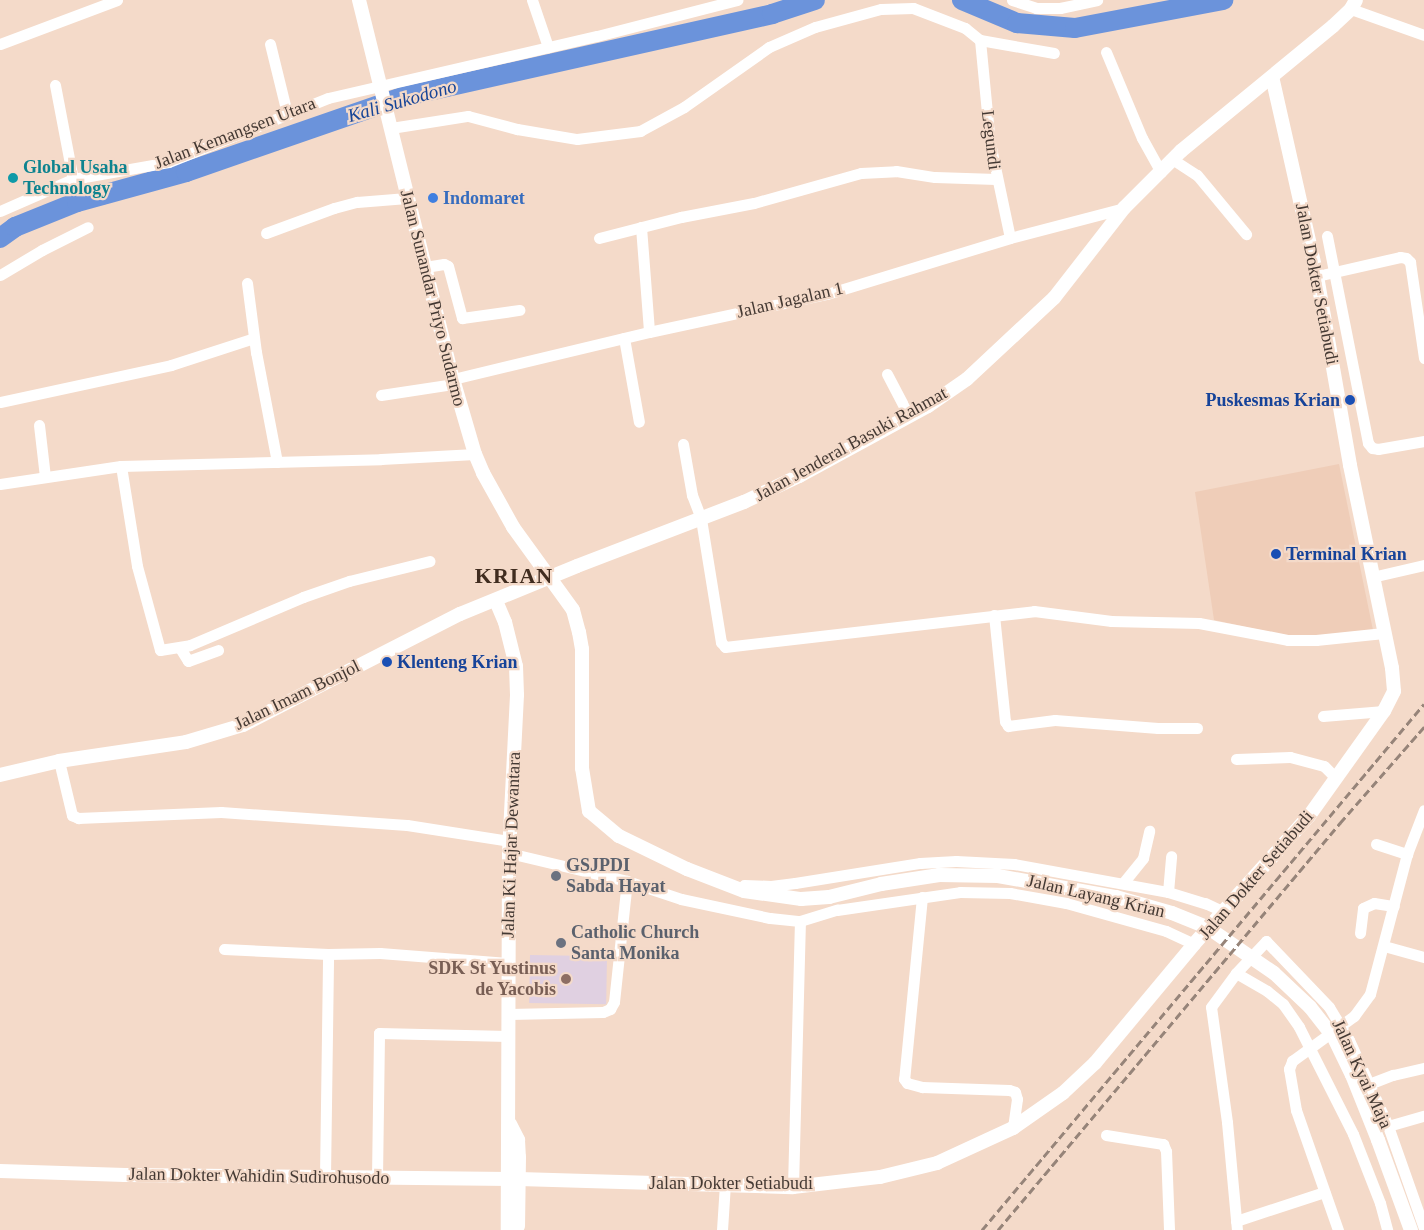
<!DOCTYPE html>
<html>
<head>
<meta charset="utf-8">
<style>
	body { margin:0 }
	#map { position:relative; width:1424px; height:1230px; overflow:hidden; background:#f4dac9; font-family:"Times New Roman",serif }
	div>[style] { position:absolute }
	[style*='--x'] { left:calc(var(--x)*1px); top:calc(var(--y)*1px); width:calc(var(--w)*1px); rotate:calc(var(--a)*1deg) }
	.built>* { inset:0; background:#efcdb8 }
	.education>* { inset:0; background:#e0d0e1; transform-origin:0 0 }
	.river>* { height:20px; margin:-10px; padding:0 10px; transform-origin:10px; border-radius:10px; background:#6b93db }
	.minor>* { height:11px; margin:-5.5px; padding:0 5.5px; transform-origin:5.5px; border-radius:5.5px; background:#fff }
	.major>* { height:14px; margin:-7px; padding:0 7px; transform-origin:7px; border-radius:7px; background:#fff }
	.rail>* { height:3px; margin-top:-1.5px; transform-origin:0; background:repeating-linear-gradient(90deg,#968479 0 8px,transparent 0 12px) }
	.dots>* { width:14px; height:14px; translate:-50% -50%; box-sizing:border-box; border:2px solid #f4dac9; border-radius:50% }
	span { translate:-50% -50%; white-space:nowrap; text-align:center; line-height:1.15; -webkit-text-stroke:4.5px #f4dac9; paint-order:stroke }
	.street-label { font-size:18px; color:#443933 }
	.culture-label { font-size:18px; color:#0d838f; font-weight:700 }
	.left { translate:0 -50%; text-align:left }
	.shop-label { font-size:18px; color:#366cbe; font-weight:700 }
	.transit-label { font-size:18px; color:#164399; font-weight:700 }
	.right { translate:-100% -50%; text-align:right }
	.worship-label { font-size:18px; color:#5b616d; font-weight:700 }
	.education-label { font-size:18px; color:#785e54; font-weight:700 }
	.water-label { font-size:19px; color:#164497; font-style:italic }
	.district-label { font-size:22px; color:#402c1f; font-weight:700; letter-spacing:1px }
</style>
</head>
<body>
<div id="map">
	<div class="built">
		<i style="clip-path:polygon(1339px 464px,1374px 635px,1311px 641px,1214px 620px,1195px 492px)"></i>
	</div>
	<div class="education">
		<i style="left:530px;top:955px;width:77px;height:48px;rotate:1deg"></i>
	</div>
	<div class="river">
		<i style="--x:962;--y:0;--w:60;--a:22.7"></i>
		<i style="--x:1017;--y:23;--w:58;--a:4.9"></i>
		<i style="--x:1075;--y:28;--w:151;--a:-10.7"></i>
		<i style="--x:0;--y:238;--w:19;--a:-36"></i>
		<i style="--x:15;--y:227;--w:67;--a:-22"></i>
		<i style="--x:77;--y:202;--w:113;--a:-15.4"></i>
		<i style="--x:186;--y:172;--w:229;--a:-19.1"></i>
		<i style="--x:402;--y:97;--w:379;--a:-12.6"></i>
		<i style="--x:772;--y:14;--w:45;--a:-18"></i>
	</div>
	<div class="minor">
		<i style="--x:532;--y:0;--w:50;--a:71.2"></i>
		<i style="--x:1012;--y:0;--w:25;--a:18"></i>
		<i style="--x:1036;--y:8;--w:24;--a:0"></i>
		<i style="--x:1060;--y:8;--w:38;--a:-12"></i>
		<i style="--x:1351;--y:9;--w:77;--a:19.6"></i>
		<i style="--x:980;--y:40;--w:103;--a:84.5"></i>
		<i style="--x:990;--y:143;--w:97;--a:78.1"></i>
		<i style="--x:0;--y:44;--w:125;--a:-20.6"></i>
		<i style="--x:270;--y:44;--w:71;--a:76.2"></i>
		<i style="--x:1106;--y:52;--w:93;--a:67.3"></i>
		<i style="--x:1142;--y:138;--w:39;--a:61"></i>
		<i style="--x:55;--y:85;--w:96;--a:79.2"></i>
		<i style="--x:391;--y:128;--w:78;--a:-8.9"></i>
		<i style="--x:468;--y:116;--w:51;--a:14.9"></i>
		<i style="--x:517;--y:129;--w:61;--a:9.5"></i>
		<i style="--x:577;--y:139;--w:64;--a:-7.2"></i>
		<i style="--x:640;--y:131;--w:50;--a:-28.6"></i>
		<i style="--x:684;--y:107;--w:104;--a:-35.2"></i>
		<i style="--x:769;--y:47;--w:50;--a:-23.5"></i>
		<i style="--x:815;--y:27;--w:68;--a:-15.3"></i>
		<i style="--x:881;--y:9;--w:32;--a:-2"></i>
		<i style="--x:913;--y:8;--w:56;--a:21"></i>
		<i style="--x:965;--y:28;--w:19;--a:39"></i>
		<i style="--x:980;--y:40;--w:75;--a:10"></i>
		<i style="--x:1172;--y:159;--w:30;--a:33"></i>
		<i style="--x:1197;--y:175;--w:77;--a:50.3"></i>
		<i style="--x:0;--y:211;--w:80;--a:-23.7"></i>
		<i style="--x:73;--y:179;--w:97;--a:-10"></i>
		<i style="--x:169;--y:162;--w:171;--a:-21.9"></i>
		<i style="--x:328;--y:98;--w:276;--a:-13"></i>
		<i style="--x:597;--y:36;--w:145;--a:-14.4"></i>
		<i style="--x:641;--y:227;--w:105;--a:85.6"></i>
		<i style="--x:266;--y:233;--w:72;--a:-20.2"></i>
		<i style="--x:334;--y:208;--w:24;--a:-15"></i>
		<i style="--x:357;--y:202;--w:50;--a:-4.6"></i>
		<i style="--x:1327;--y:236;--w:211;--a:78.8"></i>
		<i style="--x:1368;--y:443;--w:6;--a:51"></i>
		<i style="--x:1372;--y:448;--w:6;--a:9"></i>
		<i style="--x:1378;--y:449;--w:47;--a:-9.9"></i>
		<i style="--x:599;--y:238;--w:85;--a:-14.4"></i>
		<i style="--x:681;--y:217;--w:74;--a:-10.9"></i>
		<i style="--x:754;--y:203;--w:111;--a:-15.7"></i>
		<i style="--x:861;--y:173;--w:35;--a:-3"></i>
		<i style="--x:896;--y:171;--w:39;--a:9"></i>
		<i style="--x:935;--y:177;--w:61;--a:1.9"></i>
		<i style="--x:425;--y:267;--w:19;--a:-9"></i>
		<i style="--x:444;--y:264;--w:4;--a:27"></i>
		<i style="--x:448;--y:266;--w:54;--a:74.9"></i>
		<i style="--x:462;--y:318;--w:58;--a:-8"></i>
		<i style="--x:0;--y:275;--w:49;--a:-30.8"></i>
		<i style="--x:42;--y:250;--w:51;--a:-26.6"></i>
		<i style="--x:1317;--y:276;--w:85;--a:-12.9"></i>
		<i style="--x:1400;--y:257;--w:6;--a:9"></i>
		<i style="--x:1406;--y:258;--w:6;--a:45"></i>
		<i style="--x:1410;--y:262;--w:97;--a:81.7"></i>
		<i style="--x:247;--y:283;--w:70;--a:82.6"></i>
		<i style="--x:256;--y:352;--w:112;--a:79.2"></i>
		<i style="--x:624;--y:338;--w:85;--a:79.9"></i>
		<i style="--x:887;--y:374;--w:47;--a:62.4"></i>
		<i style="--x:453;--y:379;--w:202;--a:-13.5"></i>
		<i style="--x:649;--y:332;--w:182;--a:-12.1"></i>
		<i style="--x:827;--y:294;--w:191;--a:-17"></i>
		<i style="--x:1010;--y:238;--w:118;--a:-14.7"></i>
		<i style="--x:381;--y:395;--w:74;--a:-8.6"></i>
		<i style="--x:0;--y:402;--w:175;--a:-12.2"></i>
		<i style="--x:171;--y:365;--w:87;--a:-18"></i>
		<i style="--x:39;--y:425;--w:52;--a:83.4"></i>
		<i style="--x:683;--y:444;--w:52;--a:80"></i>
		<i style="--x:692;--y:495;--w:26;--a:69"></i>
		<i style="--x:701;--y:519;--w:125;--a:80.8"></i>
		<i style="--x:721;--y:642;--w:6;--a:51"></i>
		<i style="--x:725;--y:647;--w:311;--a:-6.6"></i>
		<i style="--x:1034;--y:611;--w:78;--a:7.4"></i>
		<i style="--x:1111;--y:621;--w:88;--a:1.3"></i>
		<i style="--x:1199;--y:623;--w:91;--a:10.8"></i>
		<i style="--x:1288;--y:640;--w:28;--a:0"></i>
		<i style="--x:1316;--y:640;--w:68;--a:-5.9"></i>
		<i style="--x:121;--y:466;--w:101;--a:80.9"></i>
		<i style="--x:137;--y:566;--w:87;--a:74.7"></i>
		<i style="--x:160;--y:650;--w:30;--a:-9"></i>
		<i style="--x:190;--y:645;--w:123;--a:-23"></i>
		<i style="--x:303;--y:597;--w:49;--a:-19.2"></i>
		<i style="--x:349;--y:581;--w:83;--a:-13.9"></i>
		<i style="--x:0;--y:484;--w:122;--a:-8.5"></i>
		<i style="--x:121;--y:466;--w:260;--a:-1.5"></i>
		<i style="--x:381;--y:459;--w:94;--a:-3"></i>
		<i style="--x:1372;--y:577;--w:53;--a:-13"></i>
		<i style="--x:994;--y:615;--w:107;--a:84.1"></i>
		<i style="--x:1005;--y:721;--w:6;--a:59"></i>
		<i style="--x:1008;--y:726;--w:47;--a:-7.3"></i>
		<i style="--x:1055;--y:720;--w:103;--a:4.4"></i>
		<i style="--x:1158;--y:728;--w:39;--a:0"></i>
		<i style="--x:180;--y:648;--w:15;--a:58"></i>
		<i style="--x:188;--y:661;--w:32;--a:-20"></i>
		<i style="--x:1323;--y:716;--w:61;--a:-4.7"></i>
		<i style="--x:1236;--y:759;--w:54;--a:-2.1"></i>
		<i style="--x:1290;--y:757;--w:35;--a:15"></i>
		<i style="--x:1324;--y:766;--w:17;--a:45"></i>
		<i style="--x:59;--y:761;--w:56;--a:76.5"></i>
		<i style="--x:72;--y:815;--w:7;--a:27"></i>
		<i style="--x:78;--y:818;--w:143;--a:-2.4"></i>
		<i style="--x:221;--y:812;--w:186;--a:4"></i>
		<i style="--x:407;--y:825;--w:103;--a:8.9"></i>
		<i style="--x:1376;--y:844;--w:33;--a:18"></i>
		<i style="--x:509;--y:853;--w:121;--a:13.3"></i>
		<i style="--x:627;--y:881;--w:57;--a:18.4"></i>
		<i style="--x:681;--y:899;--w:91;--a:12.1"></i>
		<i style="--x:770;--y:918;--w:30;--a:6"></i>
		<i style="--x:800;--y:921;--w:39;--a:-17"></i>
		<i style="--x:837;--y:910;--w:124;--a:-8.3"></i>
		<i style="--x:960;--y:892;--w:50;--a:1.1"></i>
		<i style="--x:1010;--y:893;--w:57;--a:10.1"></i>
		<i style="--x:1066;--y:903;--w:104;--a:15.6"></i>
		<i style="--x:1166;--y:931;--w:31;--a:25"></i>
		<i style="--x:1123;--y:883;--w:32;--a:-51"></i>
		<i style="--x:1143;--y:858;--w:28;--a:-77"></i>
		<i style="--x:744;--y:885;--w:27;--a:2"></i>
		<i style="--x:771;--y:886;--w:24;--a:-7"></i>
		<i style="--x:795;--y:883;--w:127;--a:-9.1"></i>
		<i style="--x:920;--y:863;--w:36;--a:-3"></i>
		<i style="--x:956;--y:861;--w:58;--a:3"></i>
		<i style="--x:1014;--y:864;--w:157;--a:10.3"></i>
		<i style="--x:1168;--y:892;--w:39;--a:17"></i>
		<i style="--x:1205;--y:903;--w:21;--a:25"></i>
		<i style="--x:1168;--y:892;--w:36;--a:-85"></i>
		<i style="--x:922;--y:897;--w:183;--a:95.6"></i>
		<i style="--x:904;--y:1079;--w:5;--a:53"></i>
		<i style="--x:907;--y:1083;--w:16;--a:15"></i>
		<i style="--x:922;--y:1087;--w:87;--a:2"></i>
		<i style="--x:1009;--y:1090;--w:6;--a:18"></i>
		<i style="--x:1015;--y:1092;--w:7;--a:74"></i>
		<i style="--x:1017;--y:1099;--w:29;--a:98"></i>
		<i style="--x:1360;--y:933;--w:25;--a:-83"></i>
		<i style="--x:1363;--y:908;--w:12;--a:-24"></i>
		<i style="--x:1374;--y:903;--w:20;--a:9"></i>
		<i style="--x:1384;--y:946;--w:41;--a:15.4"></i>
		<i style="--x:224;--y:949;--w:104;--a:2.8"></i>
		<i style="--x:328;--y:954;--w:52;--a:-1.1"></i>
		<i style="--x:380;--y:953;--w:128;--a:4.5"></i>
		<i style="--x:1236;--y:973;--w:36;--a:30"></i>
		<i style="--x:1267;--y:991;--w:21;--a:39"></i>
		<i style="--x:1283;--y:1004;--w:28;--a:55"></i>
		<i style="--x:1299;--y:1027;--w:120;--a:63.2"></i>
		<i style="--x:1353;--y:1134;--w:74;--a:68.6"></i>
		<i style="--x:1380;--y:1203;--w:28;--a:75"></i>
		<i style="--x:509;--y:1014;--w:94;--a:-1.2"></i>
		<i style="--x:603;--y:1012;--w:8;--a:-23"></i>
		<i style="--x:610;--y:1009;--w:8;--a:-60"></i>
		<i style="--x:614;--y:1002;--w:122;--a:-83.9"></i>
		<i style="--x:1369;--y:1084;--w:26;--a:-21"></i>
		<i style="--x:1393;--y:1075;--w:32;--a:-13"></i>
		<i style="--x:1388;--y:1126;--w:37;--a:-16"></i>
		<i style="--x:1106;--y:1135;--w:58;--a:9"></i>
		<i style="--x:1163;--y:1144;--w:8;--a:67"></i>
		<i style="--x:1166;--y:1151;--w:79;--a:87.8"></i>
		<i style="--x:325;--y:1177;--w:223;--a:-89.2"></i>
		<i style="--x:377;--y:1178;--w:145;--a:-89.2"></i>
		<i style="--x:379;--y:1033;--w:129;--a:1.3"></i>
		<i style="--x:793;--y:1187;--w:266;--a:-88.5"></i>
		<i style="--x:1236;--y:1221;--w:93;--a:-18.2"></i>
		<i style="--x:722;--y:1230;--w:46;--a:-86.3"></i>
		<i style="--x:1237;--y:1230;--w:108;--a:-95.3"></i>
		<i style="--x:1227;--y:1122;--w:116;--a:-97.9"></i>
		<i style="--x:1211;--y:1007;--w:42;--a:-53.7"></i>
		<i style="--x:1236;--y:973;--w:44;--a:-46.8"></i>
		<i style="--x:1266;--y:941;--w:91;--a:46.3"></i>
		<i style="--x:1329;--y:1007;--w:39;--a:59"></i>
		<i style="--x:1349;--y:1040;--w:94;--a:65.6"></i>
		<i style="--x:1388;--y:1126;--w:108;--a:70.6"></i>
		<i style="--x:1338;--y:1230;--w:127;--a:-109.3"></i>
		<i style="--x:1296;--y:1110;--w:42;--a:-99.7"></i>
		<i style="--x:1289;--y:1069;--w:9;--a:-69"></i>
		<i style="--x:1292;--y:1061;--w:77;--a:-36"></i>
		<i style="--x:1354;--y:1016;--w:27;--a:-54"></i>
		<i style="--x:1370;--y:994;--w:145;--a:-75.2"></i>
		<i style="--x:1407;--y:854;--w:47;--a:-68.9"></i>
	</div>
	<div class="major">
		<i style="--x:359;--y:0;--w:390;--a:76.1"></i>
		<i style="--x:453;--y:379;--w:78;--a:73.7"></i>
		<i style="--x:475;--y:454;--w:21;--a:67"></i>
		<i style="--x:483;--y:473;--w:62;--a:60.9"></i>
		<i style="--x:513;--y:527;--w:102;--a:54.1"></i>
		<i style="--x:573;--y:610;--w:23;--a:75"></i>
		<i style="--x:579;--y:632;--w:17;--a:80"></i>
		<i style="--x:582;--y:649;--w:119;--a:90"></i>
		<i style="--x:582;--y:768;--w:44;--a:80.8"></i>
		<i style="--x:589;--y:811;--w:39;--a:40"></i>
		<i style="--x:619;--y:836;--w:76;--a:25.9"></i>
		<i style="--x:687;--y:869;--w:61;--a:21.1"></i>
		<i style="--x:744;--y:891;--w:58;--a:8"></i>
		<i style="--x:801;--y:899;--w:28;--a:-4"></i>
		<i style="--x:829;--y:897;--w:54;--a:-14"></i>
		<i style="--x:881;--y:884;--w:59;--a:-8.8"></i>
		<i style="--x:939;--y:875;--w:59;--a:1"></i>
		<i style="--x:998;--y:876;--w:120;--a:10.1"></i>
		<i style="--x:1116;--y:897;--w:58;--a:15.9"></i>
		<i style="--x:1172;--y:913;--w:38;--a:22"></i>
		<i style="--x:1207;--y:927;--w:81;--a:34.5"></i>
		<i style="--x:1274;--y:973;--w:50;--a:43.4"></i>
		<i style="--x:1310;--y:1007;--w:39;--a:52"></i>
		<i style="--x:1334;--y:1038;--w:41;--a:64.1"></i>
		<i style="--x:1352;--y:1075;--w:70;--a:68.2"></i>
		<i style="--x:1378;--y:1140;--w:96;--a:69.9"></i>
		<i style="--x:496;--y:601;--w:23;--a:67"></i>
		<i style="--x:505;--y:622;--w:45;--a:76"></i>
		<i style="--x:516;--y:666;--w:29;--a:88"></i>
		<i style="--x:517;--y:695;--w:158;--a:92.9"></i>
		<i style="--x:509;--y:853;--w:377;--a:90.2"></i>
		<i style="--x:0;--y:775;--w:61;--a:-13.3"></i>
		<i style="--x:59;--y:761;--w:128;--a:-8.5"></i>
		<i style="--x:186;--y:742;--w:59;--a:-16.6"></i>
		<i style="--x:243;--y:725;--w:244;--a:-27.1"></i>
		<i style="--x:460;--y:614;--w:126;--a:-22.3"></i>
		<i style="--x:577;--y:566;--w:179;--a:-21"></i>
		<i style="--x:744;--y:502;--w:61;--a:-25.3"></i>
		<i style="--x:799;--y:476;--w:147;--a:-28.5"></i>
		<i style="--x:928;--y:406;--w:47;--a:-34.7"></i>
		<i style="--x:967;--y:379;--w:119;--a:-43"></i>
		<i style="--x:1054;--y:298;--w:114;--a:-52.1"></i>
		<i style="--x:1124;--y:208;--w:81;--a:-45"></i>
		<i style="--x:1181;--y:151;--w:197;--a:-39.4"></i>
		<i style="--x:1333;--y:26;--w:25;--a:-43"></i>
		<i style="--x:1351;--y:9;--w:10;--a:-61"></i>
		<i style="--x:510;--y:1124;--w:18;--a:63"></i>
		<i style="--x:518;--y:1140;--w:17;--a:87"></i>
		<i style="--x:519;--y:1157;--w:69;--a:90.8"></i>
		<i style="--x:0;--y:1171;--w:125;--a:1.8"></i>
		<i style="--x:125;--y:1175;--w:394;--a:0.6"></i>
		<i style="--x:519;--y:1179;--w:274;--a:1.7"></i>
		<i style="--x:793;--y:1187;--w:88;--a:-6.6"></i>
		<i style="--x:880;--y:1177;--w:59;--a:-13.8"></i>
		<i style="--x:937;--y:1163;--w:84;--a:-24.7"></i>
		<i style="--x:1013;--y:1128;--w:61;--a:-35"></i>
		<i style="--x:1063;--y:1093;--w:44;--a:-43.2"></i>
		<i style="--x:1095;--y:1063;--w:155;--a:-50.2"></i>
		<i style="--x:1194;--y:944;--w:172;--a:-48.1"></i>
		<i style="--x:1309;--y:816;--w:129;--a:-54.5"></i>
		<i style="--x:1384;--y:711;--w:22;--a:-63"></i>
		<i style="--x:1394;--y:691;--w:23;--a:-95"></i>
		<i style="--x:1392;--y:668;--w:207;--a:-101.7"></i>
		<i style="--x:1350;--y:465;--w:192;--a:-99.9"></i>
		<i style="--x:1317;--y:276;--w:204;--a:-102.7"></i>
	</div>
	<div class="rail">
		<i style="--x:982;--y:1230;--w:687;--a:-49.96"></i>
		<i style="--x:998;--y:1230;--w:532;--a:-49.96"></i>
		<i style="--x:1340;--y:823;--w:128;--a:-48.8"></i>
	</div>
	<div class="dots">
		<i style="left:13px;top:178px;background:#0f9aa8"></i>
		<i style="left:433px;top:198px;background:#3f7fe0"></i>
		<i style="left:1350px;top:400px;background:#1a4fb4"></i>
		<i style="left:1276px;top:554px;background:#1a4fb4"></i>
		<i style="left:387px;top:662px;background:#1a4fb4"></i>
		<i style="left:556px;top:876px;background:#6b7280"></i>
		<i style="left:561px;top:943px;background:#6b7280"></i>
		<i style="left:566px;top:979px;background:#8d6e63"></i>
	</div>
	<div class="street-label">
		<span style="left:235px;top:133px;rotate:-21deg">Jalan Kemangsen Utara</span>
		<span style="left:991px;top:140px;rotate:83deg">Legundi</span>
		<span style="left:1317px;top:284px;rotate:79deg">Jalan Dokter Setiabudi</span>
		<span style="left:433px;top:298px;rotate:76deg">Jalan Sunandar Priyo Sudarmo</span>
		<span style="left:790px;top:300px;rotate:-13deg">Jalan Jagalan 1</span>
		<span style="left:851px;top:444px;rotate:-29deg">Jalan Jenderal Basuki Rahmat</span>
		<span style="left:297px;top:695px;rotate:-26deg">Jalan Imam Bonjol</span>
		<span style="left:511px;top:845px;rotate:-88deg">Jalan Ki Hajar Dewantara</span>
		<span style="left:1256px;top:875px;rotate:-49deg">Jalan Dokter Setiabudi</span>
		<span style="left:1096px;top:896px;rotate:13deg">Jalan Layang Krian</span>
		<span style="left:1362px;top:1074px;rotate:65deg">Jalan Kyai Maja</span>
		<span style="left:259px;top:1176px;rotate:1deg">Jalan Dokter Wahidin Sudirohusodo</span>
		<span style="left:731px;top:1183px">Jalan Dokter Setiabudi</span>
	</div>
	<div class="culture-label">
		<span class="left" style="left:23px;top:178px">Global Usaha<br>Technology</span>
	</div>
	<div class="shop-label">
		<span class="left" style="left:443px;top:198px">Indomaret</span>
	</div>
	<div class="transit-label">
		<span class="right" style="left:1340px;top:400px">Puskesmas Krian</span>
		<span class="left" style="left:1286px;top:554px">Terminal Krian</span>
		<span class="left" style="left:397px;top:662px">Klenteng Krian</span>
	</div>
	<div class="worship-label">
		<span class="left" style="left:566px;top:876px">GSJPDI<br>Sabda Hayat</span>
		<span class="left" style="left:571px;top:943px">Catholic Church<br>Santa Monika</span>
	</div>
	<div class="education-label">
		<span class="right" style="left:556px;top:979px">SDK St Yustinus<br>de Yacobis</span>
	</div>
	<div class="water-label">
		<span style="left:402px;top:101px;rotate:-16deg">Kali Sukodono</span>
	</div>
	<div class="district-label">
		<span style="left:514px;top:576px">KRIAN</span>
	</div>
</div>
</body>
</html>
